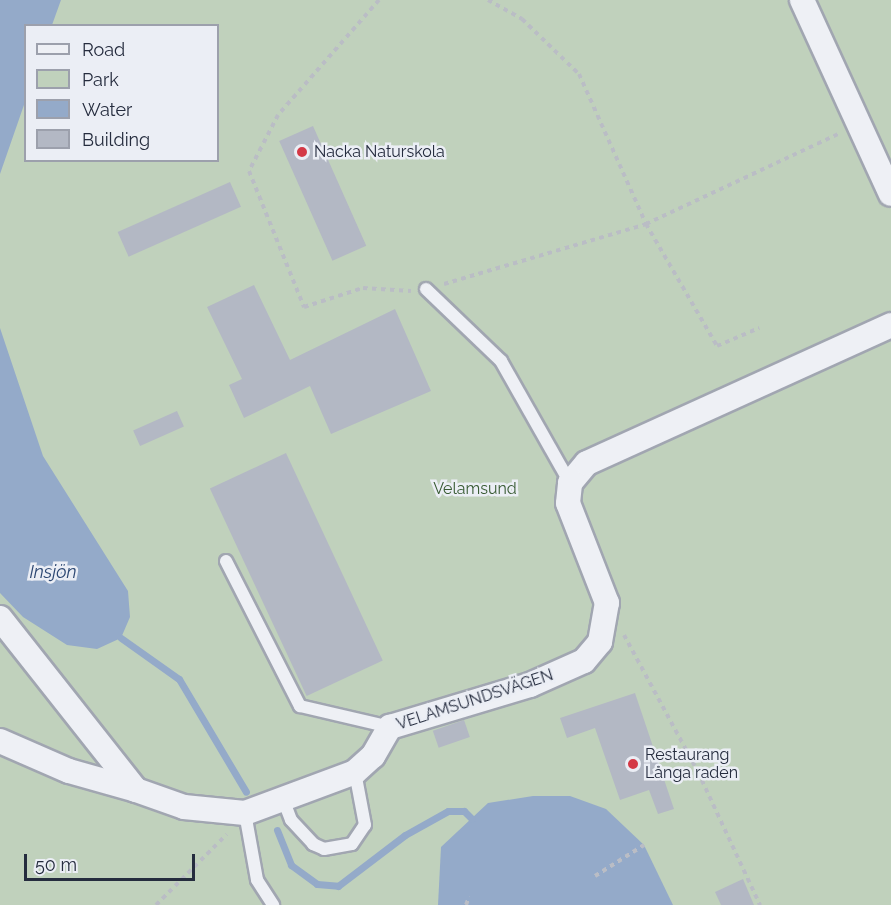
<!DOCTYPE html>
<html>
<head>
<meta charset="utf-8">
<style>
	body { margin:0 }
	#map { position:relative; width:891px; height:905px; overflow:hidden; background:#dcdfe7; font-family:Raleway,sans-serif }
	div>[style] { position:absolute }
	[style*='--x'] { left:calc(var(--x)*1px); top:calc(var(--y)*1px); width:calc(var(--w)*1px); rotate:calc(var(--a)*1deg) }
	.green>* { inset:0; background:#c0d1bc }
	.water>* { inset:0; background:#94aac9 }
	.stream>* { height:7px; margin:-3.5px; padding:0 3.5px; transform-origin:3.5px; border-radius:3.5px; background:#94aac9 }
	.building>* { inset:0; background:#b3b8c4; transform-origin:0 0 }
	.path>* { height:4px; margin-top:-2px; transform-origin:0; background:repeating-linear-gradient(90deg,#babdc5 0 4.5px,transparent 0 9px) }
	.roads { filter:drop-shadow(2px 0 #a1a6b1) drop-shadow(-2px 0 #a1a6b1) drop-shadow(0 2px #a1a6b1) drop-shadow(0 -2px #a1a6b1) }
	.service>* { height:12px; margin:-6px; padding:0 6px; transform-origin:6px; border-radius:6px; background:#eef0f5 }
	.minor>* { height:24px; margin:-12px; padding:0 12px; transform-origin:12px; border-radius:12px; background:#eef0f5 }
	.dots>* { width:16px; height:16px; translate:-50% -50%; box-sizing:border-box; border:3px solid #ebeef5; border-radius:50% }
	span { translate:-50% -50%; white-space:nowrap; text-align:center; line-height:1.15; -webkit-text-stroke:5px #ebeef5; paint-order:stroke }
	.poi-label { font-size:16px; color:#252c3e }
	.left { translate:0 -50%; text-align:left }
	.park-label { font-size:16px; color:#375a32 }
	.street-label { font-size:16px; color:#252c3e }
	.water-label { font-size:18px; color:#2d4873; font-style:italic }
	.legend { position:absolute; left:24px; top:24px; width:195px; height:138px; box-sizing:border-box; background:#ebeef5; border:2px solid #9ca0ac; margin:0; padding:8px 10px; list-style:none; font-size:18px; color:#252c3e }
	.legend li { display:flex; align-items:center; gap:12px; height:30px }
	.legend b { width:30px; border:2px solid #9ca0ac }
	.scale { position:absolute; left:24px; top:854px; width:171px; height:27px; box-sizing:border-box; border:3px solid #252c3e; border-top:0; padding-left:8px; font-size:18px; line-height:21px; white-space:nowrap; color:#252c3e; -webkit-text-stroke:4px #ebeef5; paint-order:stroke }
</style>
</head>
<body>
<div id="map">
	<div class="green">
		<i style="clip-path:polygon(evenodd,0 0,891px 0,891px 905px,0 905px,0 0,26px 26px,218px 26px,218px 160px,26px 160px,26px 26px)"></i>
	</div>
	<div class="water">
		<i style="clip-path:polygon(0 0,61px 0,52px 25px,26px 26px,25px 102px,0 174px)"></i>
		<i style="clip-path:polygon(0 328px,43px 456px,128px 591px,130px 617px,121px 638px,97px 649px,67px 645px,23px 617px,0 593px)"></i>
		<i style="clip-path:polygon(533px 796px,570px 796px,606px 809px,644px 845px,673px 905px,438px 905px,441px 847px,488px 803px)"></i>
	</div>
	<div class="stream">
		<i style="--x:121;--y:638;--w:71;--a:35.3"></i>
		<i style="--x:179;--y:679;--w:131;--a:59.3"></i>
		<i style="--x:277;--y:830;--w:38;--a:68"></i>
		<i style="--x:291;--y:865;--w:32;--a:36"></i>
		<i style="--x:317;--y:884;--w:21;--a:5"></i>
		<i style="--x:338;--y:886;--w:84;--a:-37.3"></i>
		<i style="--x:405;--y:835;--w:49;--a:-29.2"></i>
		<i style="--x:448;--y:811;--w:16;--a:0"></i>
		<i style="--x:464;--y:811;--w:11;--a:45"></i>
	</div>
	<div class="building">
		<i style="left:313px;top:126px;width:131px;height:37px;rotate:66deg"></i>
		<i style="left:230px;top:182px;width:27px;height:123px;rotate:66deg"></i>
		<i style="clip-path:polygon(254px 285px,290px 360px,395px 309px,431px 391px,331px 434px,310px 386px,244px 418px,229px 385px,242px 379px,207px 307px)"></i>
		<i style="left:177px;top:411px;width:17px;height:48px;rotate:66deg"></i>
		<i style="left:286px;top:453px;width:229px;height:84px;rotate:65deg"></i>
		<i style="clip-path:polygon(635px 693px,674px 809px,658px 814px,649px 790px,620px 800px,595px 728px,567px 738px,560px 718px)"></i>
		<i style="left:464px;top:720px;width:18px;height:33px;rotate:71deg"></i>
		<i style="clip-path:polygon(743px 879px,754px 905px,721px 905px,715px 892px)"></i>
	</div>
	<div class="path">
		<i style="--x:379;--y:0;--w:153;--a:131.3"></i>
		<i style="--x:278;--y:115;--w:63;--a:117.4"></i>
		<i style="--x:249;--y:171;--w:147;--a:68"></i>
		<i style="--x:304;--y:307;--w:62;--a:-17.9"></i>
		<i style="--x:363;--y:288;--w:48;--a:3.6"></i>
		<i style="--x:488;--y:0;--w:39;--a:29"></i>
		<i style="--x:522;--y:19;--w:79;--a:44"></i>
		<i style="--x:579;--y:74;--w:164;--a:65.9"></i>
		<i style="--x:646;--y:224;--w:141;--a:59.8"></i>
		<i style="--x:717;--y:346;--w:46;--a:-23.2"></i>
		<i style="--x:444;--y:284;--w:211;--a:-16.5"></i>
		<i style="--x:646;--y:224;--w:214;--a:-25.1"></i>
		<i style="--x:624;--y:635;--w:156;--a:61.6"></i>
		<i style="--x:698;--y:772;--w:147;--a:65"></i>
		<i style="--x:595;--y:876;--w:58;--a:-32.3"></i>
		<i style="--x:156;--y:905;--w:100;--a:-45"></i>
		<i style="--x:466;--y:905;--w:9;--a:-69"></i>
	</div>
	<div class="roads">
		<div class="service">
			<i style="--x:426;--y:289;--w:104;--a:43.8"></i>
			<i style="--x:501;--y:361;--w:140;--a:60.5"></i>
			<i style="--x:226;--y:561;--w:163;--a:63"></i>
			<i style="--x:300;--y:706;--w:92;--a:13.1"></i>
			<i style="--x:283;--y:799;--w:22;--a:69"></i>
			<i style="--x:291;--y:820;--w:33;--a:47"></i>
			<i style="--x:313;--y:844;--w:12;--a:24"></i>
			<i style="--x:324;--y:849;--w:28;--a:-10"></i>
			<i style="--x:352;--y:844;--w:23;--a:-56"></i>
			<i style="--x:365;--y:825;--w:54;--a:-100.7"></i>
			<i style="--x:245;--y:813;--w:68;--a:79.8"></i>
			<i style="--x:257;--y:880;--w:30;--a:57"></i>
		</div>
		<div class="minor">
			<i style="--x:802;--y:0;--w:213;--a:65.4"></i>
			<i style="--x:0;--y:618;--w:219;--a:51.7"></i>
			<i style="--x:136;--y:790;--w:51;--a:19.5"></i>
			<i style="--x:184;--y:807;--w:61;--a:5.6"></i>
			<i style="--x:245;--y:813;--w:117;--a:-20.4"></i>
			<i style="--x:355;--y:772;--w:24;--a:-42"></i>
			<i style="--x:373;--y:756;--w:34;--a:-60"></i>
			<i style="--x:390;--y:727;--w:146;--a:-16.7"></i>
			<i style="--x:530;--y:685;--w:59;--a:-24"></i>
			<i style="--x:584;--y:661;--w:25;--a:-50"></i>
			<i style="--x:600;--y:642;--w:40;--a:-80"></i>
			<i style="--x:607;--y:603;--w:107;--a:-111.3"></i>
			<i style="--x:568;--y:503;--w:20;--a:-84"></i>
			<i style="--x:570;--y:483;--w:26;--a:-50"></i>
			<i style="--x:587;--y:463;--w:334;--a:-24.4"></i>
			<i style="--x:0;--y:741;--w:75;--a:23.5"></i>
			<i style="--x:69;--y:771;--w:70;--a:15.8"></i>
		</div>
	</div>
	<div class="dots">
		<i style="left:302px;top:152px;background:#d43946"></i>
		<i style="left:633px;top:764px;background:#d43946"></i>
	</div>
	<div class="poi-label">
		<span class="left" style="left:314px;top:152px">Nacka Naturskola</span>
		<span class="left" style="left:645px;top:764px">Restaurang<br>Långa raden</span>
	</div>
	<div class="park-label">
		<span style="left:475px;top:489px">Velamsund</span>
	</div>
	<div class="street-label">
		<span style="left:475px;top:700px;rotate:-18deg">VELAMSUNDSVÄGEN</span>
	</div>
	<div class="water-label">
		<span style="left:53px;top:572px">Insjön</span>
	</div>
	<ul class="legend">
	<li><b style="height:8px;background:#eef0f5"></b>Road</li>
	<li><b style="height:16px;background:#c0d1bc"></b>Park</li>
	<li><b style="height:16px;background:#94aac9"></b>Water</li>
	<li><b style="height:16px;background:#b3b8c4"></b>Building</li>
	</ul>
	<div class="scale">50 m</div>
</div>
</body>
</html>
